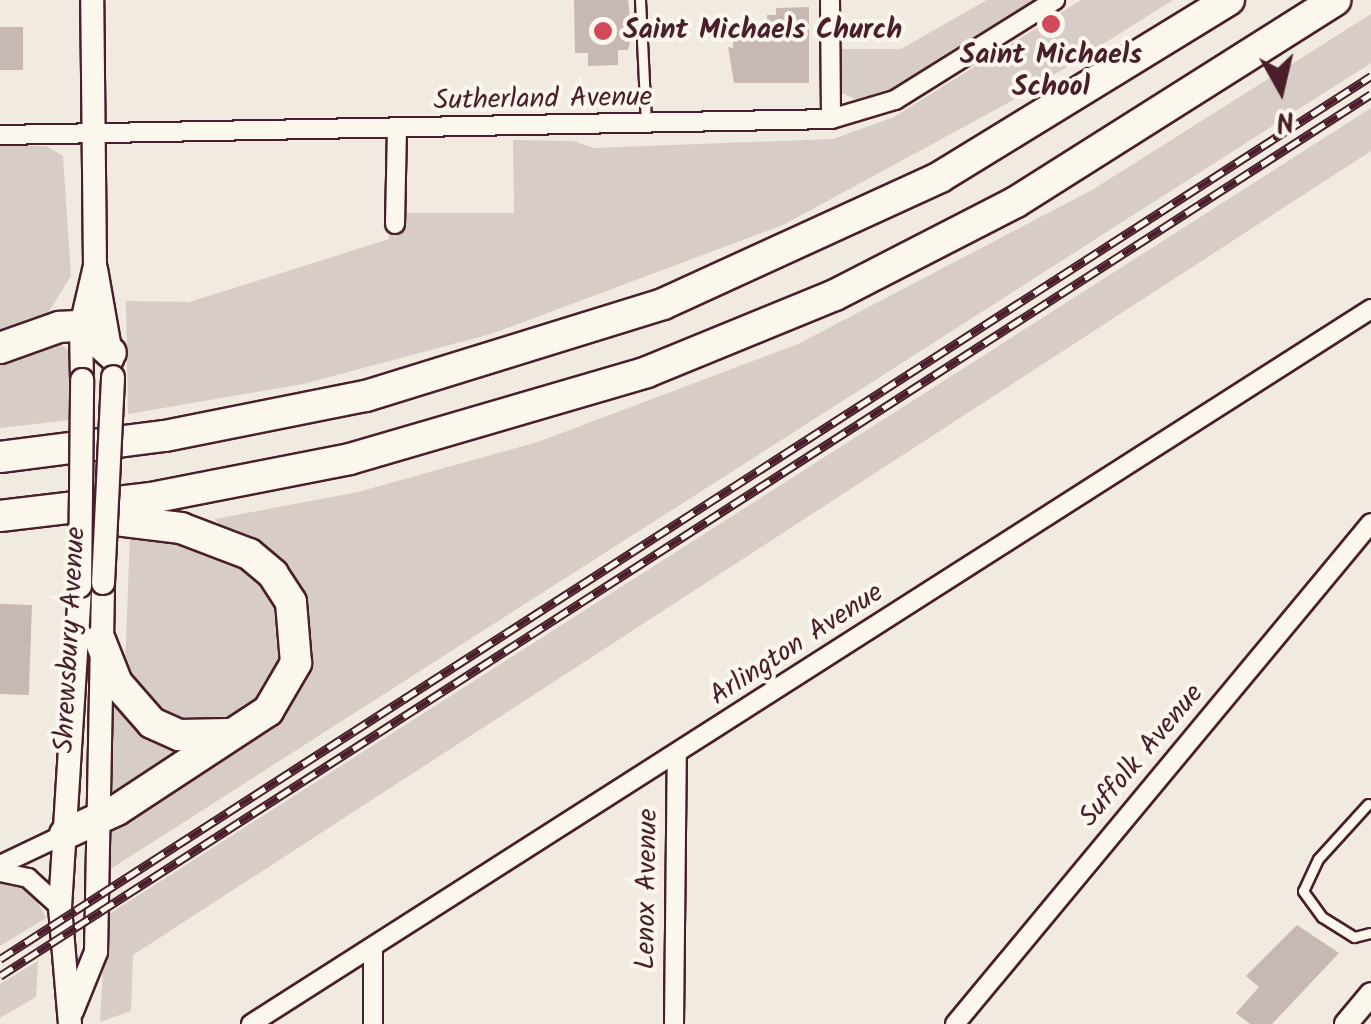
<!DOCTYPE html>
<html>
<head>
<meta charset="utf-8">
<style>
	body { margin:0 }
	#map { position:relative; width:1371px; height:1024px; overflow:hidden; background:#f0eae0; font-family:Kalam,sans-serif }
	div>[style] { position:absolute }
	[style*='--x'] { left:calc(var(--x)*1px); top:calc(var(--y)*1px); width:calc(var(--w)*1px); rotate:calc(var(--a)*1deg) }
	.green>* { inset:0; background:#d8ccc6 }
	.building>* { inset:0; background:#c8b8b3; transform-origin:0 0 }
	.roads { filter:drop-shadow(2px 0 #4a1f2b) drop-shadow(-2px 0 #4a1f2b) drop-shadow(0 2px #4a1f2b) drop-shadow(0 -2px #4a1f2b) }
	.service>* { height:9px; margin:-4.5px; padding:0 4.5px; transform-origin:4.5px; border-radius:4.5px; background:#fbf7ec }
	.minor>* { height:18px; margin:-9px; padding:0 9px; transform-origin:9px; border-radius:9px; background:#fbf7ec }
	.secondary>* { height:22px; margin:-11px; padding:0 11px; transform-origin:11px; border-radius:11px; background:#fbf7ec }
	.motorway>* { height:30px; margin:-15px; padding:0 15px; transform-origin:15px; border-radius:15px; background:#fbf7ec }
	.rail>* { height:9px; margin-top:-4.5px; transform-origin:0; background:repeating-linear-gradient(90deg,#fbf7ec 0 15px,#4a1f2b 0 30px); box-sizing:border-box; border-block:2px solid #4a1f2b }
	.bridges { filter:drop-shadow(2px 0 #4a1f2b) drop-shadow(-2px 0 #4a1f2b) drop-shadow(0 2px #4a1f2b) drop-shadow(0 -2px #4a1f2b) }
	.secondary-bridge>* { height:22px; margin:-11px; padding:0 11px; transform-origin:11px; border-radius:11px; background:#fbf7ec }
	.dots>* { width:28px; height:28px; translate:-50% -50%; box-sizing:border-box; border:5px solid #fbf7ec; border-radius:50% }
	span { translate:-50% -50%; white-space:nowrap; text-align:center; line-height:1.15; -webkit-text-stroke:8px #fbf7ec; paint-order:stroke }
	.poi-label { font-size:28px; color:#4a1f2b; font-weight:700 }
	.left { translate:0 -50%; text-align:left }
	.street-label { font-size:28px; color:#4a1f2b }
	.north { position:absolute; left:1231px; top:40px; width:100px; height:100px; -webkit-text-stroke:8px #fbf7ec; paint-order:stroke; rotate:172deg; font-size:28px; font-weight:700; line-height:40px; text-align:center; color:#4a1f2b }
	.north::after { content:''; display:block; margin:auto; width:35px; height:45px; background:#4a1f2b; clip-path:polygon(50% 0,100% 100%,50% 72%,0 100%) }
</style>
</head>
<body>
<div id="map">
	<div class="green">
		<i style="clip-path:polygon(987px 0,1036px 0,893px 92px,863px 103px,842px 93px,840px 49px,901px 49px)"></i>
		<i style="clip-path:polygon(1081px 0,1173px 0,1017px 98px,783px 225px,491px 334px,303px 384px,128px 414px,126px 301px,190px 302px,389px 239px,390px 213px,514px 213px,513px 140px,573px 141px,594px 148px,833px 139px,894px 117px)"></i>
		<i style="clip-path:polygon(1371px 14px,1371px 63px,109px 870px,110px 824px,268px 723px,294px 696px,309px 651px,308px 627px,215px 519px,358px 492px,538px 442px,798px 344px,1092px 190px)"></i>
		<i style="clip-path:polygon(1371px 108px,1371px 151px,133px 955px,131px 1011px,100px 1022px,106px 916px)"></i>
		<i style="clip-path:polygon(0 146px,46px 146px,63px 156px,71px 276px,43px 321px,0 339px)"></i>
		<i style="clip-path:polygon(54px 339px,68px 350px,70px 420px,0 428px,0 358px)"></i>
		<i style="clip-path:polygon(173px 534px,235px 558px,273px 592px,284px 622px,286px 650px,265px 698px,216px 727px,191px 728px,141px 703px,125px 667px,130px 535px)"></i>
		<i style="clip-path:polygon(114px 695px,188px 745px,111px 803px)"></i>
		<i style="clip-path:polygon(8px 882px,33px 893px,46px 918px,0 946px,0 883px)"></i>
		<i style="clip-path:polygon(38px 961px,36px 997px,0 1018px,0 984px)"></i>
	</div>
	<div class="building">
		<i style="clip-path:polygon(574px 0,628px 0,632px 35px,628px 50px,618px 50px,618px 65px,588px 66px,588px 53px,575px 53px)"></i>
		<i style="clip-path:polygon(809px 7px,809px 83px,734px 83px,728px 47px,733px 48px,733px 29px,767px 29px,767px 15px,776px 15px,776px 8px)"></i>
		<i style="left:0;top:27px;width:23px;height:43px"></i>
		<i style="left:0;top:604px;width:32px;height:90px;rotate:2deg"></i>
		<i style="clip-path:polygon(1297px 925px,1339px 953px,1272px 1024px,1250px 1024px,1236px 1013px,1259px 987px,1246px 976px)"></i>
	</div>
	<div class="roads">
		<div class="service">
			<i style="--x:640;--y:0;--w:122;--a:87.2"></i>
			<i style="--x:1368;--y:804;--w:74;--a:132.3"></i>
			<i style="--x:1318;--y:859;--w:35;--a:115"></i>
			<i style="--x:1303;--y:891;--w:32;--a:54"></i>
			<i style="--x:1322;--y:917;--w:38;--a:32"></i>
			<i style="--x:1354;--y:937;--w:16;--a:-14"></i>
		</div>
		<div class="minor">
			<i style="--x:830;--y:0;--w:119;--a:89.5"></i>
			<i style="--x:0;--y:135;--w:831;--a:-1.1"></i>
			<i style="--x:831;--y:119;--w:67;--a:-16.5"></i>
			<i style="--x:895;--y:100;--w:189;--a:-32"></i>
			<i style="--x:395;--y:224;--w:93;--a:-88.8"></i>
			<i style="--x:0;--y:865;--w:72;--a:-25.5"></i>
			<i style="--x:0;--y:872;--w:29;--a:12"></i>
			<i style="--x:28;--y:878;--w:43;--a:42.2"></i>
			<i style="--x:251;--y:1024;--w:1329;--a:-32.55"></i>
			<i style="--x:373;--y:1024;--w:77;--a:-90"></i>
			<i style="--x:674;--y:1024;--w:269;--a:-89.4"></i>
			<i style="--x:955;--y:1024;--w:651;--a:-50.3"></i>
		</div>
		<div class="secondary">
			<i style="--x:96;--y:269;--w:92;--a:80"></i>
			<i style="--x:82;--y:380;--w:54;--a:-91.1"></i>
			<i style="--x:81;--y:326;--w:62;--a:-76.9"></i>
			<i style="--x:95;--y:266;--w:266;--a:-90.6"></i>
			<i style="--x:72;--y:1011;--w:64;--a:-67.9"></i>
			<i style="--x:96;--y:952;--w:369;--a:-88.9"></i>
			<i style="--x:70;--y:1024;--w:117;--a:-94.9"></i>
			<i style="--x:60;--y:907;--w:322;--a:-86.4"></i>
			<i style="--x:1346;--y:1024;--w:39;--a:-50"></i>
		</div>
		<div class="motorway">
			<i style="--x:0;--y:348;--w:63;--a:-19.6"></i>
			<i style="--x:59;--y:327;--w:22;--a:-3"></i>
			<i style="--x:81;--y:326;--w:40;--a:42"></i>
			<i style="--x:0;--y:457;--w:166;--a:-7.3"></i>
			<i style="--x:165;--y:436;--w:205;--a:-11.3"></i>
			<i style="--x:366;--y:396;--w:311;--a:-17.2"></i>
			<i style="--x:663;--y:304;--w:305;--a:-24.6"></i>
			<i style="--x:940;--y:177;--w:339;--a:-31.5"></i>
			<i style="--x:0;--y:516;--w:152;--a:-6.8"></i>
			<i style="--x:151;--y:498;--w:203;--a:-11.1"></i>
			<i style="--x:350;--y:459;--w:309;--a:-16.3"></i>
			<i style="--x:647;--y:372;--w:203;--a:-22.3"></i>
			<i style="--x:835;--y:295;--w:203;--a:-27.2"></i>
			<i style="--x:1016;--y:202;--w:378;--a:-32.3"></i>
			<i style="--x:100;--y:640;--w:46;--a:68.4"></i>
			<i style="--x:117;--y:683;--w:53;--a:48.8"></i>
			<i style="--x:152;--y:723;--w:30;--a:24"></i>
			<i style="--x:179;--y:735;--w:50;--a:-1.1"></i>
			<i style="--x:65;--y:834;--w:57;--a:-24.8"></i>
			<i style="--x:117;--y:810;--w:181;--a:-33.3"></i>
			<i style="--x:268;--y:711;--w:56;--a:-59.7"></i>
			<i style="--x:296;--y:663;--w:61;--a:-94.7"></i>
			<i style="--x:291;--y:602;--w:33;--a:-123"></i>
			<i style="--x:273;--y:574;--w:31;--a:-140"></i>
			<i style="--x:249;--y:554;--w:73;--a:-159.1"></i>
			<i style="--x:181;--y:528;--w:90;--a:-173"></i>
		</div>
	</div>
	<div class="rail">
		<i style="--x:0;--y:959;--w:1631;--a:-32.78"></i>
		<i style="--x:0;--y:976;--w:1630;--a:-32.75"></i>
	</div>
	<div class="bridges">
		<div class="secondary-bridge">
			<i style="--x:103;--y:583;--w:206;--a:-87.2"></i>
			<i style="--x:80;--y:586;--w:206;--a:-89.4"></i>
		</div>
	</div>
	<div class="dots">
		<i style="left:1051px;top:24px;background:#d1495b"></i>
		<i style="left:603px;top:31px;background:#d1495b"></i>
	</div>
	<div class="poi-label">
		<span class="left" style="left:623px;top:31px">Saint Michaels Church</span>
		<span style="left:1051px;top:72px">Saint Michaels<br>School</span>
	</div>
	<div class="street-label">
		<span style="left:543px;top:100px;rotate:-1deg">Sutherland Avenue</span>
		<span style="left:71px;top:640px;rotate:-87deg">Shrewsbury Avenue</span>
		<span style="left:797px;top:645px;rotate:-33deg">Arlington Avenue</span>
		<span style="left:1142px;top:756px;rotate:-50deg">Suffolk Avenue</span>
		<span style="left:648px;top:889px;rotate:-89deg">Lenox Avenue</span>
	</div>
	<div class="north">N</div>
</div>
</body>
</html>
